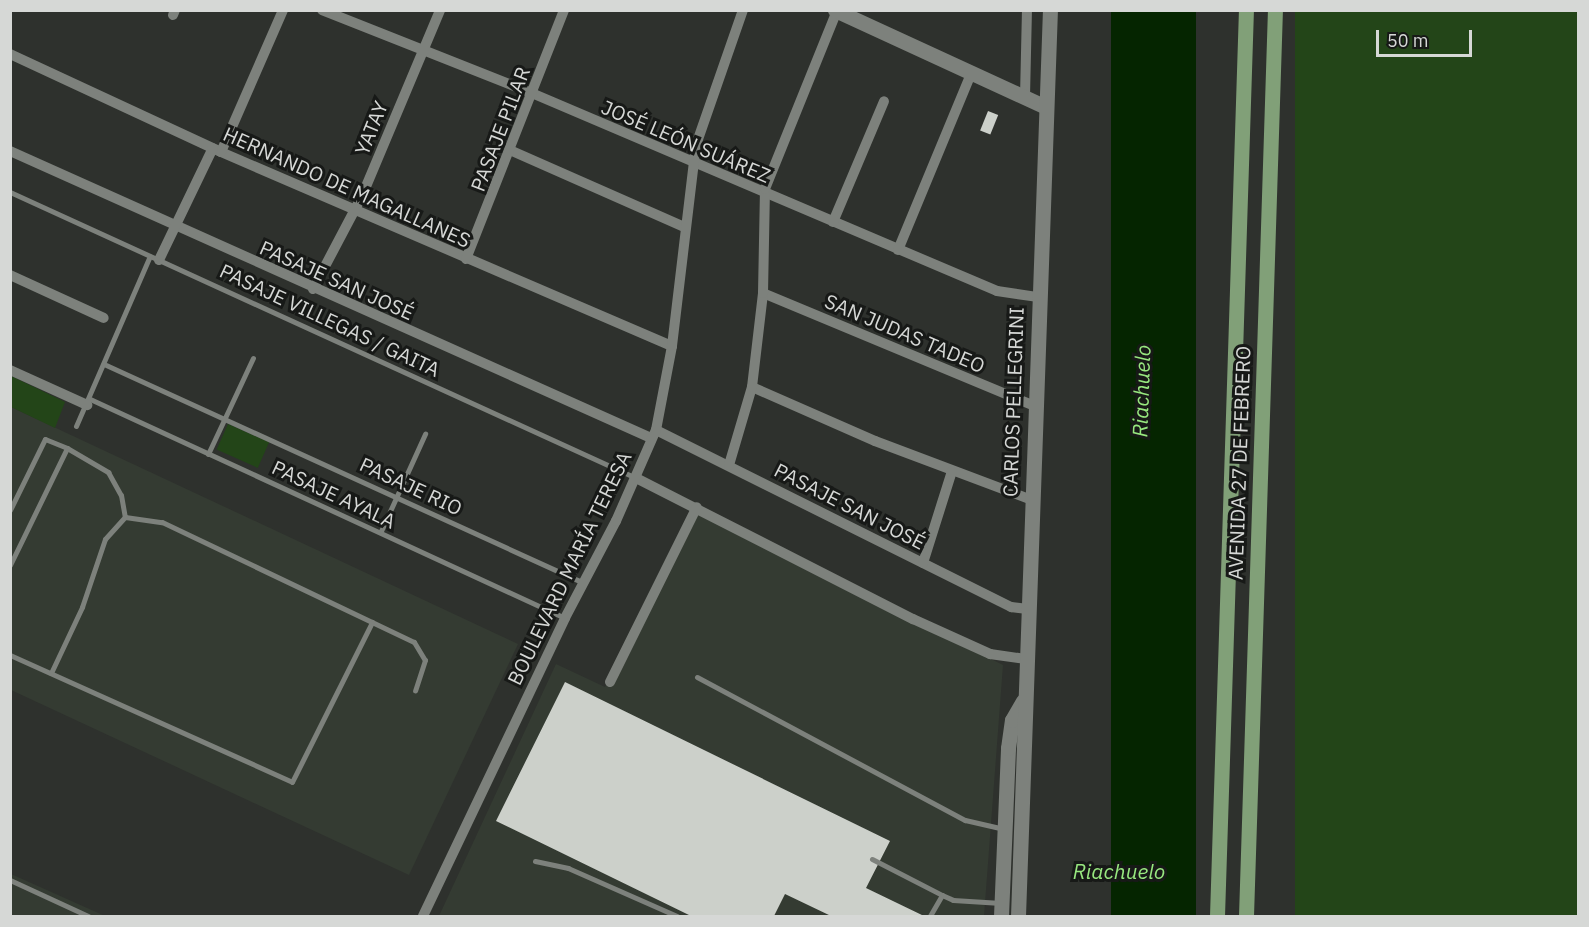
<!DOCTYPE html>
<html>
<head>
<meta charset="utf-8">
<style>
	body { margin:0 }
	#map { position:relative; width:1589px; height:927px; overflow:hidden; background:#2e312d; font-family:"IBM Plex Sans",sans-serif }
	div>[style] { position:absolute }
	[style*='--x'] { left:calc(var(--x)*1px); top:calc(var(--y)*1px); width:calc(var(--w)*1px); rotate:calc(var(--a)*1deg) }
	.built>* { inset:0; background:#343b32 }
	.green>* { inset:0; background:#234518; transform-origin:0 0 }
	.water>* { inset:0; background:#052500; transform-origin:0 0 }
	.building>* { inset:0; background:#ccd0ca; transform-origin:0 0 }
	.lane>* { height:5px; margin:-2.5px; padding:0 2.5px; transform-origin:2.5px; border-radius:2.5px; background:#7d817c }
	.street>* { height:10px; margin:-5px; padding:0 5px; transform-origin:5px; border-radius:5px; background:#7d817c }
	.secondary>* { height:15px; margin:-7.5px; padding:0 7.5px; transform-origin:7.5px; border-radius:7.5px; background:#7d817c }
	.primary>* { height:15px; margin:-7.5px; padding:0 7.5px; transform-origin:7.5px; border-radius:7.5px; background:#81a078 }
	span { translate:-50% -50%; white-space:nowrap; text-align:center; line-height:1.15; -webkit-text-stroke:6px #171917; paint-order:stroke }
	.street-label { font-size:20px; color:#d6d8d6 }
	.water-label { font-size:21px; color:#97e77f; font-style:italic }
	.frame { position:absolute; inset:0; border:12px solid #d6d8d6; pointer-events:none }
	.scale { position:absolute; left:1376px; top:30px; width:96px; height:27px; box-sizing:border-box; border:3px solid #d6d8d6; border-top:0; padding-left:8px; font-size:18px; line-height:21px; white-space:nowrap; color:#d6d8d6; -webkit-text-stroke:4px #171917; paint-order:stroke }
</style>
</head>
<body>
<div id="map">
	<div class="built">
		<i style="clip-path:polygon(11px 407px,518px 644px,409px 875px,11px 690px)"></i>
		<i style="clip-path:polygon(693px 510px,1003px 665px,984px 916px,439px 916px,556px 664px,605px 687px)"></i>
		<i style="clip-path:polygon(11px 874px,105px 916px,11px 916px)"></i>
	</div>
	<div class="green">
		<i style="left:1295px;top:11px;width:283px;height:905px"></i>
		<i style="clip-path:polygon(11px 376px,65px 402px,55px 428px,11px 407px)"></i>
		<i style="left:228px;top:424px;width:45px;height:28px;rotate:24deg"></i>
	</div>
	<div class="water">
		<i style="left:1111px;top:11px;width:85px;height:906px"></i>
	</div>
	<div class="building">
		<i style="left:988px;top:111px;width:11px;height:21px;rotate:22deg"></i>
		<i style="clip-path:polygon(565px 682px,890px 841px,866px 888px,924px 916px,831px 916px,785px 894px,774px 916px,691px 916px,496px 821px)"></i>
	</div>
	<div class="lane">
		<i style="--x:10;--y:192;--w:686;--a:24.55"></i>
		<i style="--x:106;--y:365;--w:525;--a:24.52"></i>
		<i style="--x:90;--y:399;--w:523;--a:24.75"></i>
		<i style="--x:76;--y:426;--w:185;--a:-66.5"></i>
		<i style="--x:208;--y:454;--w:106;--a:-64.9"></i>
		<i style="--x:10;--y:510;--w:79;--a:-63.8"></i>
		<i style="--x:45;--y:439;--w:24;--a:22"></i>
		<i style="--x:67;--y:448;--w:48;--a:30.3"></i>
		<i style="--x:108;--y:472;--w:26;--a:61"></i>
		<i style="--x:121;--y:495;--w:22;--a:80"></i>
		<i style="--x:125;--y:517;--w:37;--a:8"></i>
		<i style="--x:162;--y:522;--w:279;--a:25.5"></i>
		<i style="--x:414;--y:642;--w:21;--a:59"></i>
		<i style="--x:425;--y:660;--w:32;--a:108"></i>
		<i style="--x:381;--y:531;--w:107;--a:-65.6"></i>
		<i style="--x:10;--y:565;--w:130;--a:-64"></i>
		<i style="--x:10;--y:655;--w:309;--a:24.2"></i>
		<i style="--x:292;--y:782;--w:179;--a:-63.4"></i>
		<i style="--x:51;--y:673;--w:73;--a:-64.8"></i>
		<i style="--x:82;--y:607;--w:72;--a:-71.3"></i>
		<i style="--x:105;--y:539;--w:30;--a:-48"></i>
		<i style="--x:697;--y:677;--w:304;--a:28.1"></i>
		<i style="--x:965;--y:820;--w:39;--a:13"></i>
		<i style="--x:872;--y:859;--w:79;--a:27.2"></i>
		<i style="--x:942;--y:895;--w:24;--a:120"></i>
		<i style="--x:535;--y:861;--w:34;--a:12"></i>
		<i style="--x:568;--y:868;--w:119;--a:23.8"></i>
		<i style="--x:10;--y:880;--w:86;--a:24.8"></i>
		<i style="--x:942;--y:895;--w:12;--a:24"></i>
		<i style="--x:953;--y:900;--w:48;--a:3.6"></i>
	</div>
	<div class="street">
		<i style="--x:322;--y:10;--w:228;--a:21.6"></i>
		<i style="--x:534;--y:94;--w:503;--a:23.05"></i>
		<i style="--x:997;--y:291;--w:40;--a:8.5"></i>
		<i style="--x:173;--y:15;--w:5;--a:-68"></i>
		<i style="--x:10;--y:54;--w:233;--a:24.9"></i>
		<i style="--x:221;--y:152;--w:491;--a:23.3"></i>
		<i style="--x:1025;--y:97;--w:87;--a:-88.7"></i>
		<i style="--x:10;--y:151;--w:702;--a:24.12"></i>
		<i style="--x:512;--y:151;--w:188;--a:23.8"></i>
		<i style="--x:221;--y:152;--w:155;--a:-66.4"></i>
		<i style="--x:833;--y:222;--w:131;--a:-67.1"></i>
		<i style="--x:898;--y:250;--w:191;--a:-67.5"></i>
		<i style="--x:466;--y:259;--w:268;--a:-68.5"></i>
		<i style="--x:159;--y:260;--w:124;--a:-64.3"></i>
		<i style="--x:10;--y:275;--w:103;--a:24.6"></i>
		<i style="--x:313;--y:289;--w:105;--a:-62.2"></i>
		<i style="--x:362;--y:196;--w:202;--a:-67.2"></i>
		<i style="--x:763;--y:293;--w:294;--a:22.6"></i>
		<i style="--x:10;--y:370;--w:85;--a:24.4"></i>
		<i style="--x:752;--y:387;--w:134;--a:23.7"></i>
		<i style="--x:875;--y:441;--w:168;--a:20.6"></i>
		<i style="--x:656;--y:430;--w:397;--a:26.5"></i>
		<i style="--x:1011;--y:607;--w:17;--a:7"></i>
		<i style="--x:729;--y:465;--w:81;--a:-73.6"></i>
		<i style="--x:752;--y:387;--w:95;--a:-83.3"></i>
		<i style="--x:763;--y:293;--w:104;--a:-88.9"></i>
		<i style="--x:765;--y:189;--w:192;--a:-68"></i>
		<i style="--x:636;--y:478;--w:311;--a:27"></i>
		<i style="--x:913;--y:619;--w:85;--a:24.4"></i>
		<i style="--x:990;--y:654;--w:37;--a:8"></i>
		<i style="--x:923;--y:563;--w:96;--a:-72.5"></i>
		<i style="--x:610;--y:682;--w:195;--a:-63.6"></i>
		<i style="--x:423;--y:916;--w:330;--a:-64.5"></i>
		<i style="--x:565;--y:618;--w:110;--a:-62.3"></i>
		<i style="--x:616;--y:521;--w:99;--a:-66.3"></i>
		<i style="--x:656;--y:430;--w:86;--a:-79.2"></i>
		<i style="--x:672;--y:346;--w:202;--a:-83.2"></i>
		<i style="--x:696;--y:145;--w:143;--a:-70.8"></i>
	</div>
	<div class="secondary">
		<i style="--x:835;--y:10;--w:232;--a:24.7"></i>
		<i style="--x:1001;--y:916;--w:168;--a:-87.6"></i>
		<i style="--x:1008;--y:748;--w:28;--a:-82"></i>
		<i style="--x:1012;--y:720;--w:22;--a:-60"></i>
		<i style="--x:1018;--y:916;--w:907;--a:-87.98"></i>
	</div>
	<div class="primary">
		<i style="--x:1217;--y:916;--w:906;--a:-88.17"></i>
		<i style="--x:1246;--y:916;--w:906;--a:-88.17"></i>
	</div>
	<div class="street-label">
		<span style="left:371px;top:128px;rotate:-68deg">YATAY</span>
		<span style="left:500px;top:129px;rotate:-69deg">PASAJE PILAR</span>
		<span style="left:686px;top:141px;rotate:23deg">JOSÉ LEÓN SUÁREZ</span>
		<span style="left:347px;top:187px;rotate:24deg">HERNANDO DE MAGALLANES</span>
		<span style="left:337px;top:280px;rotate:24deg">PASAJE SAN JOSÉ</span>
		<span style="left:330px;top:320px;rotate:25deg">PASAJE VILLEGAS / GAITA</span>
		<span style="left:905px;top:333px;rotate:23deg">SAN JUDAS TADEO</span>
		<span style="left:1013px;top:402px;rotate:-88deg">CARLOS PELLEGRINI</span>
		<span style="left:1239px;top:463px;rotate:-88deg">AVENIDA 27 DE FEBRERO</span>
		<span style="left:411px;top:486px;rotate:25deg">PASAJE RIO</span>
		<span style="left:334px;top:494px;rotate:25deg">PASAJE AYALA</span>
		<span style="left:850px;top:506px;rotate:27deg">PASAJE SAN JOSÉ</span>
		<span style="left:569px;top:568px;rotate:-64deg">BOULEVARD MARÍA TERESA</span>
	</div>
	<div class="water-label">
		<span style="left:1141px;top:391px;rotate:-88deg">Riachuelo</span>
		<span style="left:1119px;top:871px">Riachuelo</span>
	</div>
	<div class="frame"></div>
	<div class="scale">50 m</div>
</div>
</body>
</html>
